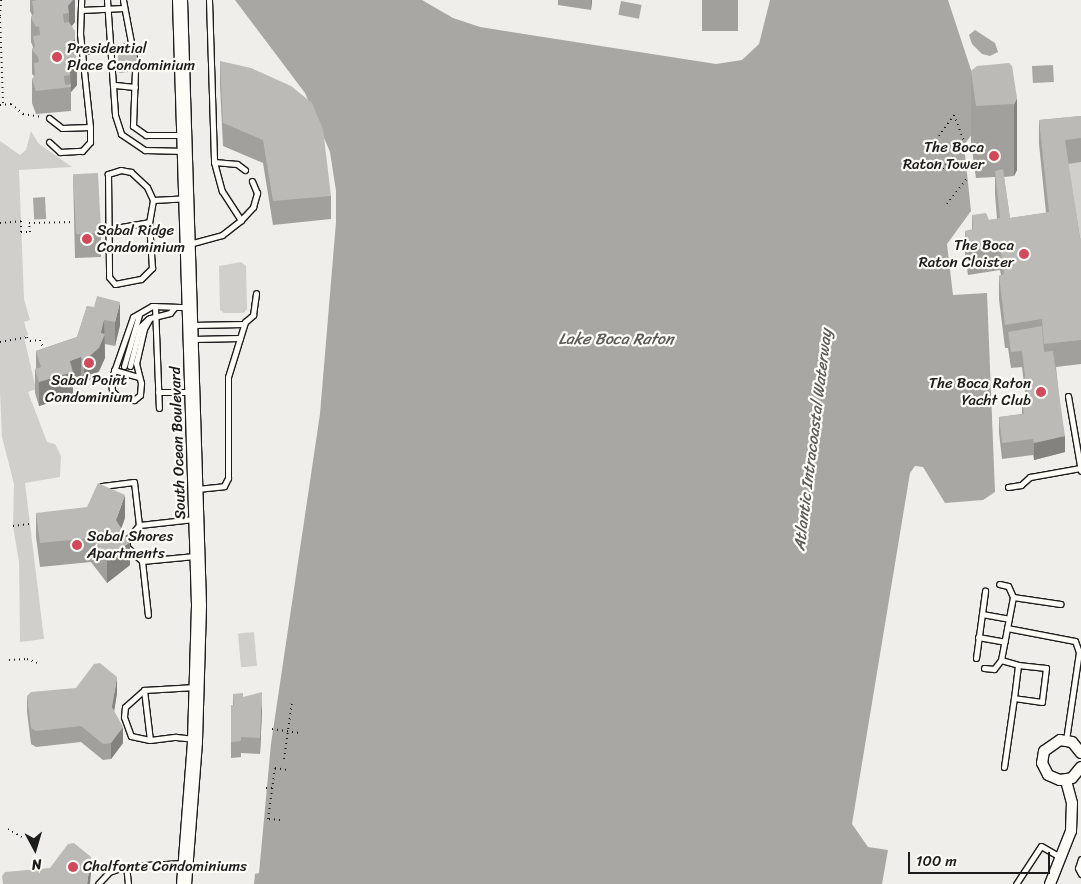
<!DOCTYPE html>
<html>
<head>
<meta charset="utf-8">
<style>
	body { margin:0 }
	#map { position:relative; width:1081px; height:884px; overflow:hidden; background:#f0eeea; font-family:Sriracha,sans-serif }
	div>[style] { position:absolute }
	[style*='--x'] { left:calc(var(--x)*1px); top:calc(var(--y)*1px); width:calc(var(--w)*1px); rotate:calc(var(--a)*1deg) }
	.green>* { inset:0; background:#d0cfcc; transform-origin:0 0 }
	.water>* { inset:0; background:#a8a7a3; transform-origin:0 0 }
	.path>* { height:2px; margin-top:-1px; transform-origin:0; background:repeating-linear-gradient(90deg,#1c1c1c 0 1px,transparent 0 5px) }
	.roads { filter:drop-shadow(1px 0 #1c1c1c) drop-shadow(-1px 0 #1c1c1c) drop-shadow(0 1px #1c1c1c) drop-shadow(0 -1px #1c1c1c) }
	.lane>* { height:5px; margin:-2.5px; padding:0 2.5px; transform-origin:2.5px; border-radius:2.5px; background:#fdfcf7 }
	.street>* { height:10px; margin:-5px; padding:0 5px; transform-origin:5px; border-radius:5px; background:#fdfcf7 }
	.secondary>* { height:14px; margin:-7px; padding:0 7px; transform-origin:7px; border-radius:7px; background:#fdfcf7 }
	.wall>* { inset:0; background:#a1a09d; transform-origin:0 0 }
	.shaded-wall>* { inset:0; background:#83827f }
	.building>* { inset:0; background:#bbbab6; transform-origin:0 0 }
	.dots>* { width:14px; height:14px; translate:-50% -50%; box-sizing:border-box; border:2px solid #fdfcf7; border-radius:50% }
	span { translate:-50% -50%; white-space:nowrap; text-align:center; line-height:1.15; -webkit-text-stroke:4.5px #fdfcf7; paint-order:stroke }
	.poi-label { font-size:15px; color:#1c1c1c }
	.left { translate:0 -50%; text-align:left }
	.right { translate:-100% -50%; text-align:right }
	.street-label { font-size:15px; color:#1c1c1c }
	.water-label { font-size:16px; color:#5b5b59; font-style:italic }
	.north { position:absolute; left:10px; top:824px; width:50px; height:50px; -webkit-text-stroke:4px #fdfcf7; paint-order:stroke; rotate:174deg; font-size:14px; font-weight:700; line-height:20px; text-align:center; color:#1c1c1c }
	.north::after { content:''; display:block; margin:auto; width:18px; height:22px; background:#1c1c1c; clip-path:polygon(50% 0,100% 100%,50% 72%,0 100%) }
	.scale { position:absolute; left:908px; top:852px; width:142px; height:22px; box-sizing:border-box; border:2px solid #1c1c1c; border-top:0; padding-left:6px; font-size:15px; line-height:18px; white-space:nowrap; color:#1c1c1c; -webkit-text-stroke:4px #fdfcf7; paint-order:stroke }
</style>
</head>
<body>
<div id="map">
	<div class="green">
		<i style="clip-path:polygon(31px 131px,38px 143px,72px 167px,19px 170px,24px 299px,30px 320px,24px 322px,28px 335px,24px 337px,36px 389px,28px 392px,47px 442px,55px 444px,61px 456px,60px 477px,25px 483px,44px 639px,20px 642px,19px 562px,13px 526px,14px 484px,2px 437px,0 392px,0 141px,20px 155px,26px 150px)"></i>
		<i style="clip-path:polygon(1081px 162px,1081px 241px,1077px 241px,1065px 164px)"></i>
		<i style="clip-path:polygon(241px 262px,246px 266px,247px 309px,244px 313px,224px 313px,220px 310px,219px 266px)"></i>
		<i style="left:254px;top:632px;width:34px;height:16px;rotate:85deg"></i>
	</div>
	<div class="water">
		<i style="clip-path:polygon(235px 0,422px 0,453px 18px,480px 27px,716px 64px,742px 60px,759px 44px,770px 0,948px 0,972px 73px,978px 126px,964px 145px,971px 211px,947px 244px,953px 295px,987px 293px,995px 492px,983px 500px,945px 503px,923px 467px,915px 466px,910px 473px,852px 824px,868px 847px,888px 850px,882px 884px,254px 884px,255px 874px,259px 873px,271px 744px,320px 414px,336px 222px,336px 191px,330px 152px,305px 93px)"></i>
		<i style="left:621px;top:1px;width:21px;height:14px;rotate:11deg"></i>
		<i style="clip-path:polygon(975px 30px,995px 43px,998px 52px,990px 56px,982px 54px,972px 44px,969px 35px)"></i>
		<i style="left:1053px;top:65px;width:17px;height:21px;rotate:87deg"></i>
		<i style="left:45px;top:197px;width:22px;height:12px;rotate:87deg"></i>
	</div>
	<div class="path">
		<i style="--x:0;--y:16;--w:16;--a:-86"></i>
		<i style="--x:0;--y:17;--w:87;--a:88"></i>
		<i style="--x:0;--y:105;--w:11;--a:-5"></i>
		<i style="--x:11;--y:104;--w:16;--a:40"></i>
		<i style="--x:23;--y:114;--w:19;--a:9"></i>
		<i style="--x:939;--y:136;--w:26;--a:-54"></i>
		<i style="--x:954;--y:115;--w:30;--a:69"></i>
		<i style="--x:943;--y:169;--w:32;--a:-49"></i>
		<i style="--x:947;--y:204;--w:33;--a:-52"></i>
		<i style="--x:0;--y:223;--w:21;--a:-5"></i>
		<i style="--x:21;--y:221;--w:11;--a:90"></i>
		<i style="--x:21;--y:232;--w:9;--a:0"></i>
		<i style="--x:30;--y:232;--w:9;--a:-96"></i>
		<i style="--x:29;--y:223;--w:45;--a:-1.3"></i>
		<i style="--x:0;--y:342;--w:27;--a:-10"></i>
		<i style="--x:27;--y:337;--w:5;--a:53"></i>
		<i style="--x:30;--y:341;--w:10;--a:-6"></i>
		<i style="--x:40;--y:340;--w:11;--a:68"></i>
		<i style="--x:13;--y:526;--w:16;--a:-7"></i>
		<i style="--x:9;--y:660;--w:18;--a:-3"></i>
		<i style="--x:27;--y:659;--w:12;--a:20"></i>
		<i style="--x:272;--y:729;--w:28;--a:8"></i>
		<i style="--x:284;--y:759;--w:58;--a:-82"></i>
		<i style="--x:266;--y:788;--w:6;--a:0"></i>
		<i style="--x:280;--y:820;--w:12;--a:-175"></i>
		<i style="--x:268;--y:819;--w:51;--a:-82.2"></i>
		<i style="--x:275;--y:768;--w:12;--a:9"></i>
		<i style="--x:8;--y:829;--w:16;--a:30"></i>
	</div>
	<div class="roads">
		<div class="lane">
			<i style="--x:107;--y:0;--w:115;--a:86"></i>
			<i style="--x:115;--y:115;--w:20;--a:72"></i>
			<i style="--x:121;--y:134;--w:29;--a:34"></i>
			<i style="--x:145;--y:150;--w:40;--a:1.4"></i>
			<i style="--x:123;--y:0;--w:59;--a:79.3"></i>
			<i style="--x:209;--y:0;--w:162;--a:88.2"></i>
			<i style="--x:214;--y:162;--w:30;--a:75"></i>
			<i style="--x:222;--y:191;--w:35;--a:57"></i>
			<i style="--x:81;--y:10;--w:43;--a:-2.7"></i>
			<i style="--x:83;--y:51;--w:50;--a:-5.7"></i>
			<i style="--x:135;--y:71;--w:55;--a:92.1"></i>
			<i style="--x:133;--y:126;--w:16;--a:35"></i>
			<i style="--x:146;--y:135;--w:38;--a:0"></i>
			<i style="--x:115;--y:85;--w:20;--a:6"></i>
			<i style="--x:49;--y:118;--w:16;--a:38"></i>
			<i style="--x:62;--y:128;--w:28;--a:-2"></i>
			<i style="--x:90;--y:127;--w:94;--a:-96.1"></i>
			<i style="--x:80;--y:34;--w:34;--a:-88"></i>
			<i style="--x:49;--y:142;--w:15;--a:42"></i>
			<i style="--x:60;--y:152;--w:22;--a:-3"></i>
			<i style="--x:82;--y:151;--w:12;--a:-48"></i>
			<i style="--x:90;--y:142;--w:15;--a:-90"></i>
			<i style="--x:214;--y:162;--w:23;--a:5"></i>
			<i style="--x:237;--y:164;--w:10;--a:37"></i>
			<i style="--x:153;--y:200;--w:14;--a:-115"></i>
			<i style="--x:147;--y:187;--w:22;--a:-137"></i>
			<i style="--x:131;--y:172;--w:10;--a:-169"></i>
			<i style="--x:121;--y:170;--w:14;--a:163"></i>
			<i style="--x:108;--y:174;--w:103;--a:89.4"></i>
			<i style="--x:109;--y:277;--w:9;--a:49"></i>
			<i style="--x:115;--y:284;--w:26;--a:-11"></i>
			<i style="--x:141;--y:279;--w:16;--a:-45"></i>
			<i style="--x:152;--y:268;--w:45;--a:-93.8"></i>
			<i style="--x:149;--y:223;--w:23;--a:-80"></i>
			<i style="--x:153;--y:200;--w:33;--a:-3"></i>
			<i style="--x:121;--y:227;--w:28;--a:-10"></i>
			<i style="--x:189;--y:244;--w:34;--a:-15"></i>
			<i style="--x:222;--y:235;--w:24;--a:-38"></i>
			<i style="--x:241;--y:220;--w:18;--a:-47"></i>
			<i style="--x:253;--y:207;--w:15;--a:-74"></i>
			<i style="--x:257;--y:193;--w:13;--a:-113"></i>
			<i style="--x:155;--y:306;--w:102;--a:87.8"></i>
			<i style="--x:174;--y:308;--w:6;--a:129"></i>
			<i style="--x:170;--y:313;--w:21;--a:166"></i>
			<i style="--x:150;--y:318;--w:13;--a:119"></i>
			<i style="--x:144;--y:329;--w:35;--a:103"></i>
			<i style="--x:136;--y:363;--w:21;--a:76"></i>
			<i style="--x:141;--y:383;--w:12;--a:95"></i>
			<i style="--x:140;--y:395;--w:8;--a:140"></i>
			<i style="--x:134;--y:400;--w:16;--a:-169"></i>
			<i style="--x:118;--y:397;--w:8;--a:-135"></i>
			<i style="--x:112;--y:391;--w:11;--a:-95"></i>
			<i style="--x:111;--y:380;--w:67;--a:-70.8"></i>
			<i style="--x:133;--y:317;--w:22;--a:-30"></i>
			<i style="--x:152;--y:306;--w:35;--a:2"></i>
			<i style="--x:192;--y:325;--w:52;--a:-1.1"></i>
			<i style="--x:193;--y:339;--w:47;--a:-1.2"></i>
			<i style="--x:124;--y:366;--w:53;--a:-73.6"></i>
			<i style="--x:130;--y:366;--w:40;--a:-75.6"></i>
			<i style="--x:140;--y:327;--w:11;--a:-45"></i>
			<i style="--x:114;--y:370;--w:26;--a:16"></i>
			<i style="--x:158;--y:392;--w:32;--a:0"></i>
			<i style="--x:1068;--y:396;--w:76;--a:80.2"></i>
			<i style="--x:102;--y:486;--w:32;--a:-7"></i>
			<i style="--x:134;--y:482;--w:43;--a:83.4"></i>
			<i style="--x:1008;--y:487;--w:13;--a:-9"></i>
			<i style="--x:1021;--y:485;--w:12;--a:-42"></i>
			<i style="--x:1030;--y:477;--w:51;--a:-10.2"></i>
			<i style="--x:197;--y:489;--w:27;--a:-6"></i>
			<i style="--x:224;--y:486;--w:9;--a:-63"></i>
			<i style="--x:228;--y:478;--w:101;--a:-90"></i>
			<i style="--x:228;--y:377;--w:58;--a:-72.8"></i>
			<i style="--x:245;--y:322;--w:11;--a:-41"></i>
			<i style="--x:253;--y:315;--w:22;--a:-82"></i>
			<i style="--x:194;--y:519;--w:55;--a:173.8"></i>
			<i style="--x:139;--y:525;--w:19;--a:129"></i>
			<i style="--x:127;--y:540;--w:7;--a:90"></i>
			<i style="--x:127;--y:547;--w:21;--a:43"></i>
			<i style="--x:142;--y:561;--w:53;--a:-5.4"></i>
			<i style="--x:142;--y:561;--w:54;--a:83.7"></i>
			<i style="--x:1013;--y:597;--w:48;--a:8.5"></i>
			<i style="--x:982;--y:614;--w:27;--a:10"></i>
			<i style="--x:1007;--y:628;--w:69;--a:10.8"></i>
			<i style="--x:1075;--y:641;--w:12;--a:70"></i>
			<i style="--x:1079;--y:652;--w:89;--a:98.4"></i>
			<i style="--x:978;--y:637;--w:27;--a:10"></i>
			<i style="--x:976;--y:658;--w:68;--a:-82.3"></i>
			<i style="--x:1001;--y:660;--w:18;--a:16"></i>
			<i style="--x:984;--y:668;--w:10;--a:6"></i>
			<i style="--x:994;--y:669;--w:11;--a:-52"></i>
			<i style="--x:1001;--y:660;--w:64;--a:-79.2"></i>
			<i style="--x:1013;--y:597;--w:12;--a:-114"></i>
			<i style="--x:1008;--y:586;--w:9;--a:-167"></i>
			<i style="--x:195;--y:687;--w:51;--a:176.6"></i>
			<i style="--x:144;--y:690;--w:50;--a:83.2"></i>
			<i style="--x:150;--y:740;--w:26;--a:-7"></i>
			<i style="--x:176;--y:737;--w:19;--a:6"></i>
			<i style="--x:144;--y:690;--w:25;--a:138"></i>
			<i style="--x:125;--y:707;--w:10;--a:96"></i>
			<i style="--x:124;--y:717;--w:20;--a:70"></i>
			<i style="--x:131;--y:736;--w:19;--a:12"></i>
			<i style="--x:1004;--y:767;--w:70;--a:-81.8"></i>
			<i style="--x:1014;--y:698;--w:33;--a:-83"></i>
			<i style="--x:1018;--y:665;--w:28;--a:6"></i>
			<i style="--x:1046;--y:668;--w:34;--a:97"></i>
			<i style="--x:1042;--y:702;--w:28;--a:-172"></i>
			<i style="--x:1081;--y:859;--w:9;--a:108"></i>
			<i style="--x:1078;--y:868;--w:7;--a:63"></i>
			<i style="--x:98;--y:884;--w:16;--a:-47"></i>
			<i style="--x:109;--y:872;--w:18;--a:-19"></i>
			<i style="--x:128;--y:884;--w:18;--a:-96"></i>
			<i style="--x:126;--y:866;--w:59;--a:-2.9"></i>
			<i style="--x:1016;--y:884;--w:45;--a:-56.7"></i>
			<i style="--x:1041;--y:846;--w:24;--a:30"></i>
		</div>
		<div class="street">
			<i style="--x:1081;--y:753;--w:14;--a:-129"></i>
			<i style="--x:1072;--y:742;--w:12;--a:-171"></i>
			<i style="--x:1060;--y:740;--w:19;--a:145"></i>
			<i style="--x:1044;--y:751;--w:12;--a:99"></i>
			<i style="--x:1042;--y:763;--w:13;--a:63"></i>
			<i style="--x:1048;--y:775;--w:13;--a:23"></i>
			<i style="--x:1060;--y:780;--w:12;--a:-9"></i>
			<i style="--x:1072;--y:778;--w:14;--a:-51"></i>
			<i style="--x:1050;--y:884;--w:57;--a:-68.4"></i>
			<i style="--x:1071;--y:831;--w:28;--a:-88"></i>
			<i style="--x:1072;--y:803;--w:24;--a:-105"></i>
		</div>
		<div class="secondary">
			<i style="--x:180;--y:0;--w:606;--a:88.2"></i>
			<i style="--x:199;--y:606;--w:136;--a:91.7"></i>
			<i style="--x:195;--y:742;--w:142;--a:94.4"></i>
		</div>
	</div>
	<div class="wall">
		<i style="clip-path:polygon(30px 0,75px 0,75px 22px,72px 26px,75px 54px,77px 85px,71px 92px,71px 111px,36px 114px,32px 103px,32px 79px,34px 77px,34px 76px,32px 74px,32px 50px,33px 47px,31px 42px,31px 18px,32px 15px,30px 11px)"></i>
		<i style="clip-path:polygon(558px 0,592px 0,591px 10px,558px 5px)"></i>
		<i style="left:702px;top:0;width:36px;height:31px"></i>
		<i style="clip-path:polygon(118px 54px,137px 63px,137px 71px,119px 73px)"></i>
		<i style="clip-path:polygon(220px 61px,331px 196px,331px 219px,273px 225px,263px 163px,223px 146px,220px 85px)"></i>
		<i style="clip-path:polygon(1012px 66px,1017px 170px,1014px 176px,1004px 177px,1010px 218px,1046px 213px,1039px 144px,1039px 120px,1081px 116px,1081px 162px,1068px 164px,1080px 238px,1081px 238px,1081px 364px,1056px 367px,1065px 452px,1034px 460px,1033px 455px,1002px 459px,999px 433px,999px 417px,1022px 414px,1022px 401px,1026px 400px,1022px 367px,1011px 368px,1008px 348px,1005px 348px,999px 299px,999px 276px,1001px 275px,1000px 270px,968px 275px,965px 255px,965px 231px,972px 230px,972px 215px,989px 220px,997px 219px,995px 194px,995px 177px,976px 178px,971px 143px,971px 71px)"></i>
		<i style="clip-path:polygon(73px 174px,101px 233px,101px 257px,75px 258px)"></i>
		<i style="clip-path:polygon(87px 306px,120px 325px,115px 346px,105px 344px,105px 358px,99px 371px,84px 385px,81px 381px,73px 384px,73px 395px,39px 406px,35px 393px,35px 369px,36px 369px,36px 351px,77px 337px)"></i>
		<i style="clip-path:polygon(36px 513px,125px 518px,121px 528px,130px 565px,107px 583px,91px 562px,40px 567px,36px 537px)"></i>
		<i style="clip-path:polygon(117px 693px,114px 711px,123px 743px,111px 759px,103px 760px,81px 742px,36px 747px,31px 744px,27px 712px,27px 696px)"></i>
		<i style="clip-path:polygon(233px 694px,243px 697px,262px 709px,260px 754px,241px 753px,241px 757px,231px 758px,231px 705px,233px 705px)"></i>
	</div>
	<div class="shaded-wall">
		<i style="clip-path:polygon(65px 0,75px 0,75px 22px,69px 29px,69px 13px)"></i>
		<i style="clip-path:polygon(591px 0,592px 0,591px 10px)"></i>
		<i style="clip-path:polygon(75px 39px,75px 63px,67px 67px,67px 44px)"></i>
		<i style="clip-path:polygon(77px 61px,77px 85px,71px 92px,70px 70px)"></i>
		<i style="clip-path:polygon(1017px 98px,1017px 170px,1014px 176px,1014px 104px)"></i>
		<i style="clip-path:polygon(120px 302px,120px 325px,115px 346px,115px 322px)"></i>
		<i style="clip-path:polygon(104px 320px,105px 358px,99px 371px,84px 385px,84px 361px)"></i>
		<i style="clip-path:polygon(81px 357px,81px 381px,73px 384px,73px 395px,39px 406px,39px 382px,70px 361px)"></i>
		<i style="clip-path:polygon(1065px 436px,1065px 452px,1034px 460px,1034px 443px)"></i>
		<i style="clip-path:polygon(125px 495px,125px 518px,116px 543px,116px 520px)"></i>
		<i style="clip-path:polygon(130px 542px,130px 565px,107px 583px,107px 559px)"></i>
		<i style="clip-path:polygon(117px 677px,117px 693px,112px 724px,112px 707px)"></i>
		<i style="clip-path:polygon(262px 692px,262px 709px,260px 754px,260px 738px)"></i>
		<i style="clip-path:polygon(123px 727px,123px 743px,111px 759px,111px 743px)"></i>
		<i style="clip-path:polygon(91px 857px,91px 873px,90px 884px,87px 884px)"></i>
	</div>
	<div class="building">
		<i style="clip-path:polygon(37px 0,73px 0,68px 6px,69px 13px,63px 14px,64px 23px,69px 22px,75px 31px,75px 39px,67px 44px,68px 48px,75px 51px,77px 61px,70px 70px,70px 75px,64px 76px,65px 85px,71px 84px,71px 87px,36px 91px,32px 79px,35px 76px,34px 63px,39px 62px,38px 57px,32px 50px,35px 46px,33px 36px,40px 35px,39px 26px,36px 27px,31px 18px,34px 13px,32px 1px)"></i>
		<i style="left:136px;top:52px;width:11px;height:18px;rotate:85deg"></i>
		<i style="clip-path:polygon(220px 61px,251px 68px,291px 86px,312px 103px,323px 129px,331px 196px,273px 201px,263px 140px,223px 123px)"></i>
		<i style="clip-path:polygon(1009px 63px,1012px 66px,1017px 98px,1014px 104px,976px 106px,971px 71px,977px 66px)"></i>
		<i style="clip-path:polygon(1081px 116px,1081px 138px,1065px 140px,1080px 238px,1081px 238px,1081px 340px,1044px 344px,1042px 319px,1005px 325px,999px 276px,1004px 274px,1000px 246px,968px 251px,965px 231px,973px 229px,972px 215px,986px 213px,989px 220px,1000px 218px,995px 171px,1003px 169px,1010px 218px,1049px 212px,1039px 120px)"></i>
		<i style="left:98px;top:173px;width:60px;height:25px;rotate:87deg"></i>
		<i style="clip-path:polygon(97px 296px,120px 302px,115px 322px,104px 320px,101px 333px,105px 334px,99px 348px,84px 361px,81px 357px,70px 361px,73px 372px,39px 382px,35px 369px,41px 367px,36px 351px,77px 337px,87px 306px,94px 307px)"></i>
		<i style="clip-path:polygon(1042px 326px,1044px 352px,1053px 351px,1065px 436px,1034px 443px,1033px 439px,1002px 443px,999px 417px,1024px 414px,1022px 401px,1028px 400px,1022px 351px,1011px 352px,1008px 332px)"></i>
		<i style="clip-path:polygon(98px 483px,125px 495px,116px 520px,130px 542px,107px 559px,91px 538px,40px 543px,36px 513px,87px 507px)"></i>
		<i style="clip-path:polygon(100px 663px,117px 677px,112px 707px,123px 727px,111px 743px,103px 744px,81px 726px,36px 731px,31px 728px,27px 696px,31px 692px,76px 688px,94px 664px)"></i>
		<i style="clip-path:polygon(262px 692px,260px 738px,241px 737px,241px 741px,231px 742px,231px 705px,234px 705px,233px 694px,243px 693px,243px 697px)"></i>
		<i style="clip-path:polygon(74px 843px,91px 857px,87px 884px,3px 884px,2px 876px,5px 872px,50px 868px,68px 844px)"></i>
	</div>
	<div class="dots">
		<i style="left:57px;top:57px;background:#d1495b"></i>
		<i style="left:994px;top:156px;background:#d1495b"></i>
		<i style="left:87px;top:239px;background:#d1495b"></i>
		<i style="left:1024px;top:254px;background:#d1495b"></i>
		<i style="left:89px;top:363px;background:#d1495b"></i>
		<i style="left:1041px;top:392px;background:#d1495b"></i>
		<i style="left:77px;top:545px;background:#d1495b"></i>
		<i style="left:73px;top:867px;background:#d1495b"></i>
	</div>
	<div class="poi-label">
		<span class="left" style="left:67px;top:57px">Presidential<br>Place Condominium</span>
		<span class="right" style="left:984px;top:156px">The Boca<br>Raton Tower</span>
		<span class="left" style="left:97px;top:239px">Sabal Ridge<br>Condominium</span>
		<span class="right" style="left:1014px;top:254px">The Boca<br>Raton Cloister</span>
		<span style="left:89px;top:389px">Sabal Point<br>Condominium</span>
		<span class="right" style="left:1031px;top:392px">The Boca Raton<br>Yacht Club</span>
		<span class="left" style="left:87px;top:545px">Sabal Shores<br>Apartments</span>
		<span class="left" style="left:83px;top:867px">Chalfonte Condominiums</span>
	</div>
	<div class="street-label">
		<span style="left:178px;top:443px;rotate:-92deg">South Ocean Boulevard</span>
	</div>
	<div class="water-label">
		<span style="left:616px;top:339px">Lake Boca Raton</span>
		<span style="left:813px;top:440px;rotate:-83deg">Atlantic Intracoastal Waterway</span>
	</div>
	<div class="north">N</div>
	<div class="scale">100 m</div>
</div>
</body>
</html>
